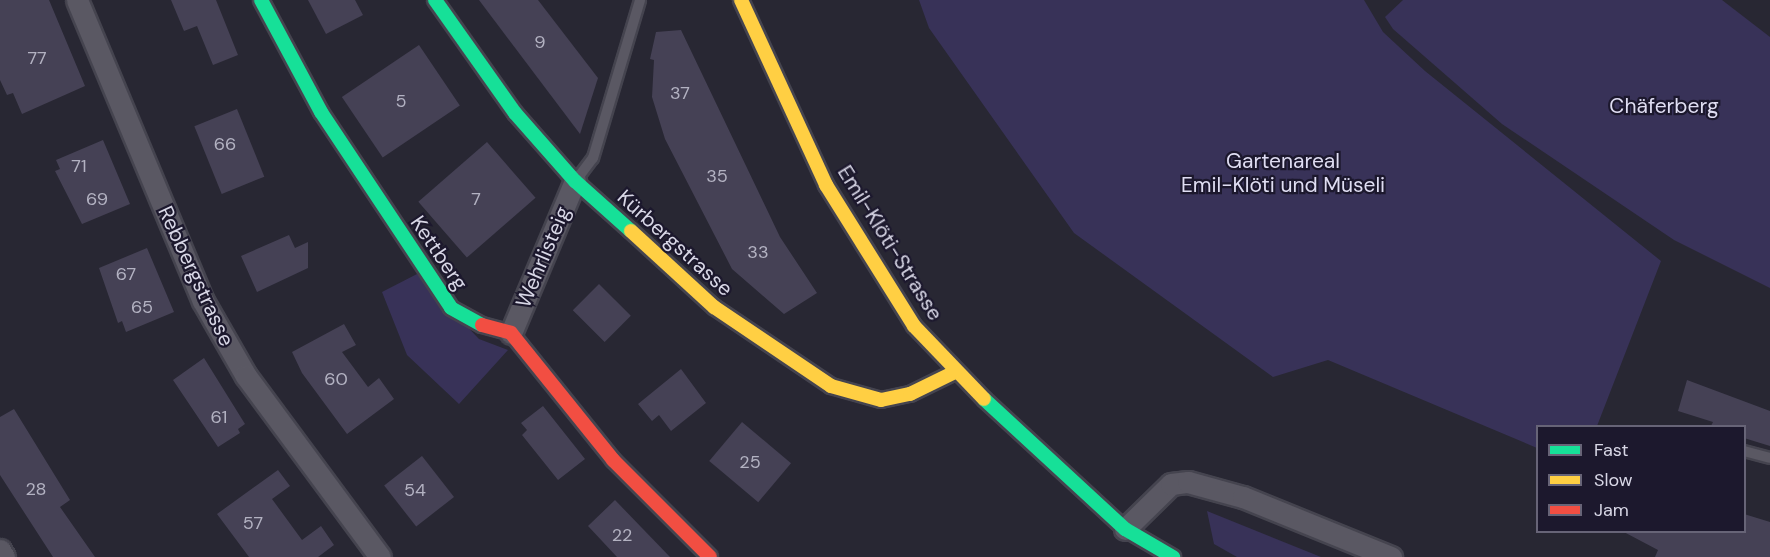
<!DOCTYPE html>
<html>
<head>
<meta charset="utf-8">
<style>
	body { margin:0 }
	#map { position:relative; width:1770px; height:557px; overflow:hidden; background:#282733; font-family:"DM Sans",sans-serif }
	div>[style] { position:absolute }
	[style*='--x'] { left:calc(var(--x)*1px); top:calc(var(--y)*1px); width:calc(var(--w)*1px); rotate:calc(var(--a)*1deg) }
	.green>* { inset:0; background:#383258 }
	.building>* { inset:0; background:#454155; transform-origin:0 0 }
	.roads { filter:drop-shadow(2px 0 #45444f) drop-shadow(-2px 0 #45444f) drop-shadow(0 2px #45444f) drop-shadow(0 -2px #45444f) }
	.lane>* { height:10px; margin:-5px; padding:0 5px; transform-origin:5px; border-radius:5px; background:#5a5863 }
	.street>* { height:21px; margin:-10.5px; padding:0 10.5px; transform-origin:10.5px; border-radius:10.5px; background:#5a5863 }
	.fast>* { height:14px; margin:-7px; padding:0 7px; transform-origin:7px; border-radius:7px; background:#16e098 }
	.slow>* { height:14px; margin:-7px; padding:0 7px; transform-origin:7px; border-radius:7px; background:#ffcf43 }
	.jam>* { height:14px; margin:-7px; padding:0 7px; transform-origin:7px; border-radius:7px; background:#f24e42 }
	span { translate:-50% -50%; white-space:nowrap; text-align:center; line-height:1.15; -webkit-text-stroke:4.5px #1c182d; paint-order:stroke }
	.number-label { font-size:18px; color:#b3b2c2 }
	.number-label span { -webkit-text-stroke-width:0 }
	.park-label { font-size:21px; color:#dfddf2 }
	.street-label { font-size:21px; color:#d8d7e6 }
	.legend { position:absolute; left:1536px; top:425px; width:210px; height:108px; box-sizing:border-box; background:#1c182d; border:2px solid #676477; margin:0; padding:8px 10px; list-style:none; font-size:18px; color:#d8d7e6 }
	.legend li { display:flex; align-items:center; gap:12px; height:30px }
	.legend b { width:30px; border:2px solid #676477 }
</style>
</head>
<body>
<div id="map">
	<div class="green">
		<i style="clip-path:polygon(919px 0,1364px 0,1383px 32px,1425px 71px,1661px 261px,1597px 426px,1538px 426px,1537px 448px,1328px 360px,1273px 377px,1074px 233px,929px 28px)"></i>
		<i style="clip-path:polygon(1403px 0,1722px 0,1770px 37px,1770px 288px,1674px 240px,1502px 124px,1393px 29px,1385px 17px)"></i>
		<i style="clip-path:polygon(417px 274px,479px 339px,508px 350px,459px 404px,407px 355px,382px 292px)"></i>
		<i style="clip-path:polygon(1207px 511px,1321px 557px,1237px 557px,1214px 544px)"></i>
	</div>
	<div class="building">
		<i style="clip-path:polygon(0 0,49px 0,85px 86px,22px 114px,13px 93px,7px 95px,0 80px)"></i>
		<i style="clip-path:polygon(171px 0,216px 0,238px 55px,213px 65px,197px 26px,184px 31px)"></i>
		<i style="clip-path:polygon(308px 0,355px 0,363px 15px,326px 34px)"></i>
		<i style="clip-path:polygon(479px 0,538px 0,598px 78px,580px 134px)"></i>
		<i style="clip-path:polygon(681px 30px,780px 237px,817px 293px,784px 314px,732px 269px,665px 139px,652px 97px,654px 60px,650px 59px,656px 32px)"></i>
		<i style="left:419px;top:45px;width:73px;height:93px;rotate:56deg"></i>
		<i style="left:237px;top:109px;width:73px;height:46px;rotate:68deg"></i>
		<i style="clip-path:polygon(103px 140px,130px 204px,82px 224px,55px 171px,60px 169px,56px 160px)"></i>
		<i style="left:487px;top:142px;width:74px;height:91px;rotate:49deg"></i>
		<i style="clip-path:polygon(289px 235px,295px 248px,308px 242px,308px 268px,257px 292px,241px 256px)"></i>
		<i style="clip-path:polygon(147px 248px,174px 312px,126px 332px,122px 321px,118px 323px,99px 268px)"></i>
		<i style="left:599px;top:284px;width:45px;height:37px;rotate:45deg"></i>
		<i style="clip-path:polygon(344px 324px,356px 345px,342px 352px,368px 387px,379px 378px,394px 399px,347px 434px,302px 373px,292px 352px)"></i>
		<i style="clip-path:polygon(204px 358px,245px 424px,238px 429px,240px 433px,218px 447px,173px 380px)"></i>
		<i style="clip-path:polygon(681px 369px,706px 403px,671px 431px,659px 415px,652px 421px,638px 404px)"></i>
		<i style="clip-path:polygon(1687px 380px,1770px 411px,1770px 446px,1744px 438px,1744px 426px,1711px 426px,1713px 422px,1678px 411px)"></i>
		<i style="clip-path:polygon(543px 406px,585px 459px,558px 480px,522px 435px,527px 430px,521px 423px)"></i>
		<i style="clip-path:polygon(14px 409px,70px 500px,60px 507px,95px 557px,53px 557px,0 475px,0 417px)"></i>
		<i style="left:742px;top:422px;width:64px;height:51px;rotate:40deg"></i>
		<i style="left:422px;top:456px;width:52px;height:48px;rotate:52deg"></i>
		<i style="clip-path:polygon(278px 470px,290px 486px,272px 499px,302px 540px,321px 526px,334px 545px,318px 557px,249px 557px,217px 514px)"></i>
		<i style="clip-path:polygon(615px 500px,670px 557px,617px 557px,588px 526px)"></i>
		<i style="clip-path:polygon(1744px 514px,1770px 522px,1770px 557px,1655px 557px,1658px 550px,1622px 531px,1744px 531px)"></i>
	</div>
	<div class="roads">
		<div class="lane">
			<i style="--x:577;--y:179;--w:26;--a:-53"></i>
			<i style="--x:593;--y:158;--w:165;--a:-73.4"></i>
			<i style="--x:1744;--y:451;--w:27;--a:15"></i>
		</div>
		<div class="street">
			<i style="--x:77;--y:0;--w:326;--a:67.3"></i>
			<i style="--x:203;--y:301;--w:86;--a:60.2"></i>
			<i style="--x:246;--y:376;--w:225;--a:53.5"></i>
			<i style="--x:511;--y:333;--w:165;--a:-67.2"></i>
			<i style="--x:1125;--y:529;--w:64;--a:-44.4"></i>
			<i style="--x:1171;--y:484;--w:17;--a:-7"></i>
			<i style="--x:1188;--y:482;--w:57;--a:15.3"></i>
			<i style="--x:1243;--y:497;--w:160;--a:22.1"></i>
			<i style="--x:0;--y:550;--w:8;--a:60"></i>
		</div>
		<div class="fast">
			<i style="--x:261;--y:0;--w:127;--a:61.8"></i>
			<i style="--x:321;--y:112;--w:235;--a:56.4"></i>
			<i style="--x:451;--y:308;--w:35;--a:29"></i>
			<i style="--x:435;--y:0;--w:138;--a:54.7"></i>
			<i style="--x:515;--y:113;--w:91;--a:48.6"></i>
			<i style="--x:575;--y:181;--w:75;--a:41.8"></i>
			<i style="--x:984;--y:399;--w:192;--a:42.7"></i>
			<i style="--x:1125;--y:529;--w:56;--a:30.3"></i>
		</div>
		<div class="slow">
			<i style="--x:741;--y:0;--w:204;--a:65.3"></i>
			<i style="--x:826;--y:185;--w:166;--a:58"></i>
			<i style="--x:914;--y:326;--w:101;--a:46.2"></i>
			<i style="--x:631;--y:231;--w:113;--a:42.5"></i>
			<i style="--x:714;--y:307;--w:141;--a:34"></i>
			<i style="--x:831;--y:386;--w:52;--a:15.6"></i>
			<i style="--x:881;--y:400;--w:30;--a:-12"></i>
			<i style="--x:910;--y:394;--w:50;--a:-26.1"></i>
		</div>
		<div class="jam">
			<i style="--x:482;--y:325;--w:30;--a:15"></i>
			<i style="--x:511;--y:333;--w:163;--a:51.2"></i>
			<i style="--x:613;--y:460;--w:137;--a:45"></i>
		</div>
	</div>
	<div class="number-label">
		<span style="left:540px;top:42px">9</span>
		<span style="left:37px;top:58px">77</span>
		<span style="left:680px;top:93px">37</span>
		<span style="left:401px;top:101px">5</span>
		<span style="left:225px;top:144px">66</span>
		<span style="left:79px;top:166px">71</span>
		<span style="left:717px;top:176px">35</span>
		<span style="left:97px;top:199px">69</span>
		<span style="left:476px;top:199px">7</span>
		<span style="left:758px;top:252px">33</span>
		<span style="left:126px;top:274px">67</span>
		<span style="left:142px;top:307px">65</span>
		<span style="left:336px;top:379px">60</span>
		<span style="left:219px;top:417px">61</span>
		<span style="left:750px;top:462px">25</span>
		<span style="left:36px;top:489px">28</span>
		<span style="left:415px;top:490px">54</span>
		<span style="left:253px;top:523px">57</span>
		<span style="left:622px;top:535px">22</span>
	</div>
	<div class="park-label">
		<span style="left:1664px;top:106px">Chäferberg</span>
		<span style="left:1283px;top:173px">Gartenareal<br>Emil-Klöti und Müseli</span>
	</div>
	<div class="street-label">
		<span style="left:675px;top:243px;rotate:42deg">Kürbergstrasse</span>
		<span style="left:890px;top:243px;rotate:58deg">Emil-Klöti-Strasse</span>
		<span style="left:439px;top:253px;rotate:56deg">Kettberg</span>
		<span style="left:543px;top:257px;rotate:-67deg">Wehrlisteig</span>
		<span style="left:196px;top:276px;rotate:65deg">Rebbergstrasse</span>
	</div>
	<ul class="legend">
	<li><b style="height:8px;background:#16e098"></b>Fast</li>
	<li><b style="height:8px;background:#ffcf43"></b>Slow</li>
	<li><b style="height:8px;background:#f24e42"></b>Jam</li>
	</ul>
</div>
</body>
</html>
